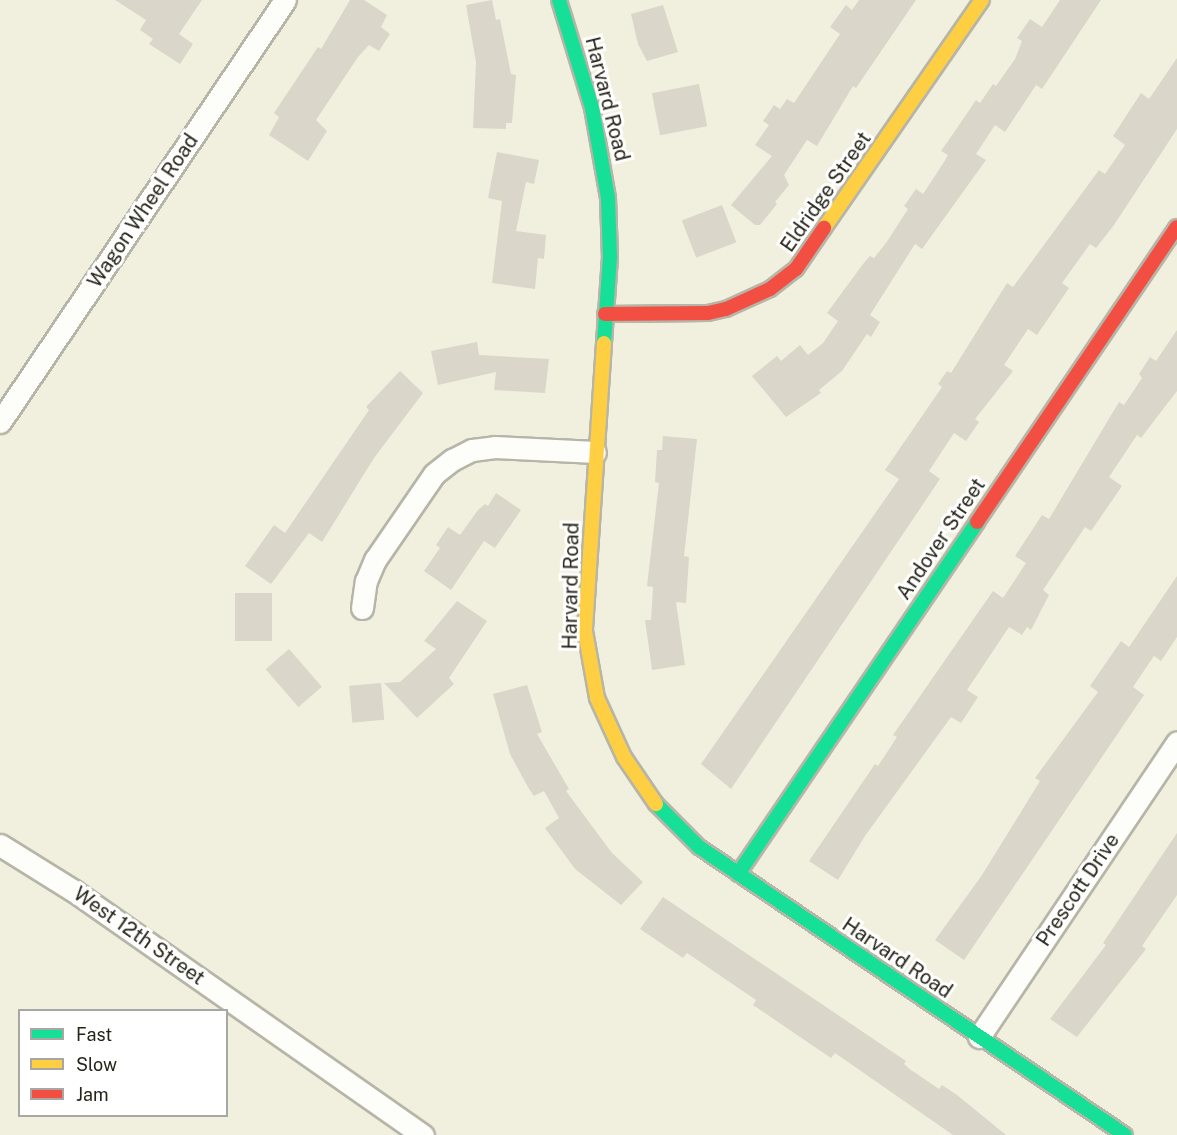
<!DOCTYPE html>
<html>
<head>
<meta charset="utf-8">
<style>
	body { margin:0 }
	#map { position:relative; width:1177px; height:1135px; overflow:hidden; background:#f1f0de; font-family:"Public Sans",sans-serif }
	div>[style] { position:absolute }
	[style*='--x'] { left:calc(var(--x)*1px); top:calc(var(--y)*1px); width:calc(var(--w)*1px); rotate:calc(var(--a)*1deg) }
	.building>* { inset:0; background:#dad6c9; transform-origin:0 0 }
	.roads { filter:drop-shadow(2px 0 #b6b5a7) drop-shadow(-2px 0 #b6b5a7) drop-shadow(0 2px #b6b5a7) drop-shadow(0 -2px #b6b5a7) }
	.street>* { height:21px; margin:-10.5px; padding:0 10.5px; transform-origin:10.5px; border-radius:10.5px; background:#fdfdfa }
	.fast>* { height:14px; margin:-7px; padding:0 7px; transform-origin:7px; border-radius:7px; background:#16e098 }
	.slow>* { height:14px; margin:-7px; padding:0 7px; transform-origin:7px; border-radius:7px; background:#ffcf43 }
	.jam>* { height:14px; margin:-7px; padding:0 7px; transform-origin:7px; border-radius:7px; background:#f24e42 }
	span { translate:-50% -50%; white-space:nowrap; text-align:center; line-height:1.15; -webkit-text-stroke:6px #fff; paint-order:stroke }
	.street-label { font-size:20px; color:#252418 }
	.legend { position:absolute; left:18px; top:1009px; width:210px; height:108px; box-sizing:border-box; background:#fff; border:2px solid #a8a7a3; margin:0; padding:8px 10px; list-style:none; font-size:18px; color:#252418 }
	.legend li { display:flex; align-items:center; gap:12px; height:30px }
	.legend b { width:30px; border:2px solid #a8a7a3 }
</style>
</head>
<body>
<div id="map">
	<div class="building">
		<i style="clip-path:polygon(115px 0,202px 0,179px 34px,193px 44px,180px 64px,149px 44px,153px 39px,140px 30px,146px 20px)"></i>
		<i style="clip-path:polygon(350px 0,364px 0,387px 15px,381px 27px,390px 34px,379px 51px,369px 45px,358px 57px,316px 120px,327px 131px,308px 161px,269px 135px,279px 117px,274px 113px,318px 47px,321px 49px)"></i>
		<i style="clip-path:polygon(492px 0,496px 20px,500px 19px,511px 74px,516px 75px,512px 123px,506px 123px,506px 129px,473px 128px,476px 62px,466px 5px)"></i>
		<i style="clip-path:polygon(859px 0,916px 0,856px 88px,853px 86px,817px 146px,807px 140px,784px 175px,789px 185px,775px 202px,777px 204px,760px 225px,755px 225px,731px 205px,772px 156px,755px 145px,769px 125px,763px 121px,774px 105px,780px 109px,787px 99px,794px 103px,840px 34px,830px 27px,846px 5px,852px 10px)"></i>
		<i style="clip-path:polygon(1060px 0,1101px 0,1042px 89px,1036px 85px,1005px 132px,995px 125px,976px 154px,986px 160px,922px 249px,915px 244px,870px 315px,880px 322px,871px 337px,867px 334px,842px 371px,819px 390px,821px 393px,786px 417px,752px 376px,777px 356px,781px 361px,800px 345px,808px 355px,823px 343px,838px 321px,827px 313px,863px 264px,870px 256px,874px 258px,886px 243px,908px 209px,904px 206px,916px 189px,923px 194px,944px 162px,948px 155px,941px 151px,955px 131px,976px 100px,980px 103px,993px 84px,996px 86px,1015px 59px,1022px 41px,1017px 38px,1030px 19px,1042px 27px)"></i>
		<i style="clip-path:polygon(663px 5px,678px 52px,647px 61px,638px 44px,631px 14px)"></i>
		<i style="clip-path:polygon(1177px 58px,1177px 129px,1114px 225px,1096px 248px,1090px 244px,1062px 283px,1069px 288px,1037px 335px,1028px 329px,1004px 365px,1013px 371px,975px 419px,979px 422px,966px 441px,954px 433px,929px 471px,940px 479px,731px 789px,701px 764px,899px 479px,885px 470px,942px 387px,938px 384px,947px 371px,951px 373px,1007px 283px,1013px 287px,1099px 170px,1105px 174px,1125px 145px,1113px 136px,1141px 93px,1149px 99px)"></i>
		<i style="left:699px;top:84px;width:43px;height:48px;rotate:79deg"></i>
		<i style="clip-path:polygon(497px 152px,539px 160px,534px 184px,526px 182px,516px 231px,546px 235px,544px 259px,538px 258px,535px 289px,492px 283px,502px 201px,488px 198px)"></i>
		<i style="left:722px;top:205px;width:40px;height:43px;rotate:69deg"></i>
		<i style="clip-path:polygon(1177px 330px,1177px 391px,1141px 438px,1137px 435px,1109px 477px,1122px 486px,1091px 531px,1085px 527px,1043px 590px,1049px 595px,1031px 630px,1027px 627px,1022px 635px,1009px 627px,967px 690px,978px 697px,961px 723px,951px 717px,865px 836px,838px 880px,809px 861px,875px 764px,878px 766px,897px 737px,893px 735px,993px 591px,1003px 598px,1026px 563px,1015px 556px,1023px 544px,1042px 515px,1049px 519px,1119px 402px,1124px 405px,1142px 378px,1139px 374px,1150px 357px,1156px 361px)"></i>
		<i style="clip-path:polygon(477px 342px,479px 355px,549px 359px,545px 393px,494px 390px,496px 372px,438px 385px,431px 351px)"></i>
		<i style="clip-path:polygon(400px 371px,423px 393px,374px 458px,322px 542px,309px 533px,271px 584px,245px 566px,274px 525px,285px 533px,369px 410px,366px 407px)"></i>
		<i style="clip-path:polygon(663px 436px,697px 439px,684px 556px,689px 557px,686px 603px,676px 602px,685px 665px,652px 670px,645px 620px,651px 620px,653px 587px,647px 586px,659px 483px,655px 482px,657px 450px,662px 450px)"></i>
		<i style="clip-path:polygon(496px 493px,521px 510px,495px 548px,484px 541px,451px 590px,424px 571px,440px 548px,436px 545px,448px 527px,460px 535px,478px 510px,485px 504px,488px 506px)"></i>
		<i style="clip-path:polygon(1177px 576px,1177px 637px,1161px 661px,1154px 656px,1133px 687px,1144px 695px,964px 960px,935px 940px,982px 875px,1040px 781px,1035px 778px,1098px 692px,1090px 686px,1121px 641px,1129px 647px)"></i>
		<i style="left:235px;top:593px;width:37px;height:48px"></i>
		<i style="clip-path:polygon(457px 601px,487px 621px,449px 678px,454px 684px,417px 718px,384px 683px,400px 682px,436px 649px,424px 641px)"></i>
		<i style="left:289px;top:649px;width:50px;height:31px;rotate:49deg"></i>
		<i style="left:381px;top:683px;width:37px;height:32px;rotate:85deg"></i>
		<i style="clip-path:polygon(527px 685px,542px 732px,537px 734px,569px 789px,566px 791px,612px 853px,643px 882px,621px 905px,575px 869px,545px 828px,559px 818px,544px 791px,534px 796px,529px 789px,510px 754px,493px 694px)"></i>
		<i style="clip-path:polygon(1177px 833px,1177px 895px,1142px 946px,1146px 949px,1077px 1037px,1050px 1019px,1106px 945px,1103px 943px)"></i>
		<i style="clip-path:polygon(663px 897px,906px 1061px,904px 1064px,911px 1070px,939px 1089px,942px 1085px,957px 1095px,1006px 1135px,953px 1135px,835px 1053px,831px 1058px,753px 1005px,756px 1000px,687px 953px,683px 958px,640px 929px)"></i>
	</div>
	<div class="roads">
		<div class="street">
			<i style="--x:0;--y:422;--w:509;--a:-55.97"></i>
			<i style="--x:362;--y:608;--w:27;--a:-82"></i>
			<i style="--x:366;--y:581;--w:23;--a:-67"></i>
			<i style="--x:375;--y:560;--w:104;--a:-55.5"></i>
			<i style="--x:434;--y:474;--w:23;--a:-38"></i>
			<i style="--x:452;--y:460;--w:22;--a:-27"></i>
			<i style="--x:472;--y:450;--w:23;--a:-7"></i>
			<i style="--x:495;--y:447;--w:100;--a:2.9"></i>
			<i style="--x:0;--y:845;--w:87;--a:31.9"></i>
			<i style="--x:74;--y:891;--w:426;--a:35"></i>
			<i style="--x:979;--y:1037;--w:355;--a:-56.1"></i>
		</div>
		<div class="fast">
			<i style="--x:559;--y:0;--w:113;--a:73"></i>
			<i style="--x:592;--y:108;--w:91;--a:79.9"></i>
			<i style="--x:608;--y:198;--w:59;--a:88.1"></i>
			<i style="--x:610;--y:257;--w:86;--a:94"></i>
			<i style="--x:656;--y:804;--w:61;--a:45"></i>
			<i style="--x:699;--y:847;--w:514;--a:34.06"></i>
			<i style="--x:738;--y:874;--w:425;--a:-55.8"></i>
		</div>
		<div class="slow">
			<i style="--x:824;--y:228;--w:277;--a:-55.3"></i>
			<i style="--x:604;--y:343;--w:289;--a:93.8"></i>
			<i style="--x:585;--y:631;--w:68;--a:79.8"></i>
			<i style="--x:597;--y:698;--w:65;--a:65.4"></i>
			<i style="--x:624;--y:757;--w:57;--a:55.8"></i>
		</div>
		<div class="jam">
			<i style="--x:605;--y:314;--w:103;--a:-0.6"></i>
			<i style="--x:708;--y:313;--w:18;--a:-13"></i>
			<i style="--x:726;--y:309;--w:48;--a:-24.4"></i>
			<i style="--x:770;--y:289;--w:33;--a:-38"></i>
			<i style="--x:796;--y:269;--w:50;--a:-55.7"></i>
			<i style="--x:977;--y:522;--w:356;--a:-55.9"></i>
		</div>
	</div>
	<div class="street-label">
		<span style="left:607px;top:99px;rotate:76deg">Harvard Road</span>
		<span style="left:826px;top:192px;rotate:-55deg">Eldridge Street</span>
		<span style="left:143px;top:211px;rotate:-56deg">Wagon Wheel Road</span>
		<span style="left:941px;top:539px;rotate:-56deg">Andover Street</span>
		<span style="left:571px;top:586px;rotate:-89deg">Harvard Road</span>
		<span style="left:1078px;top:890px;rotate:-56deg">Prescott Drive</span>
		<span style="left:139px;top:936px;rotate:35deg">West 12th Street</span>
		<span style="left:897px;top:958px;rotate:34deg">Harvard Road</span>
	</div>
	<ul class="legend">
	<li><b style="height:8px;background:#16e098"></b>Fast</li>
	<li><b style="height:8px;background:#ffcf43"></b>Slow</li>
	<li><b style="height:8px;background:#f24e42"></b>Jam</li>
	</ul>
</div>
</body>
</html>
